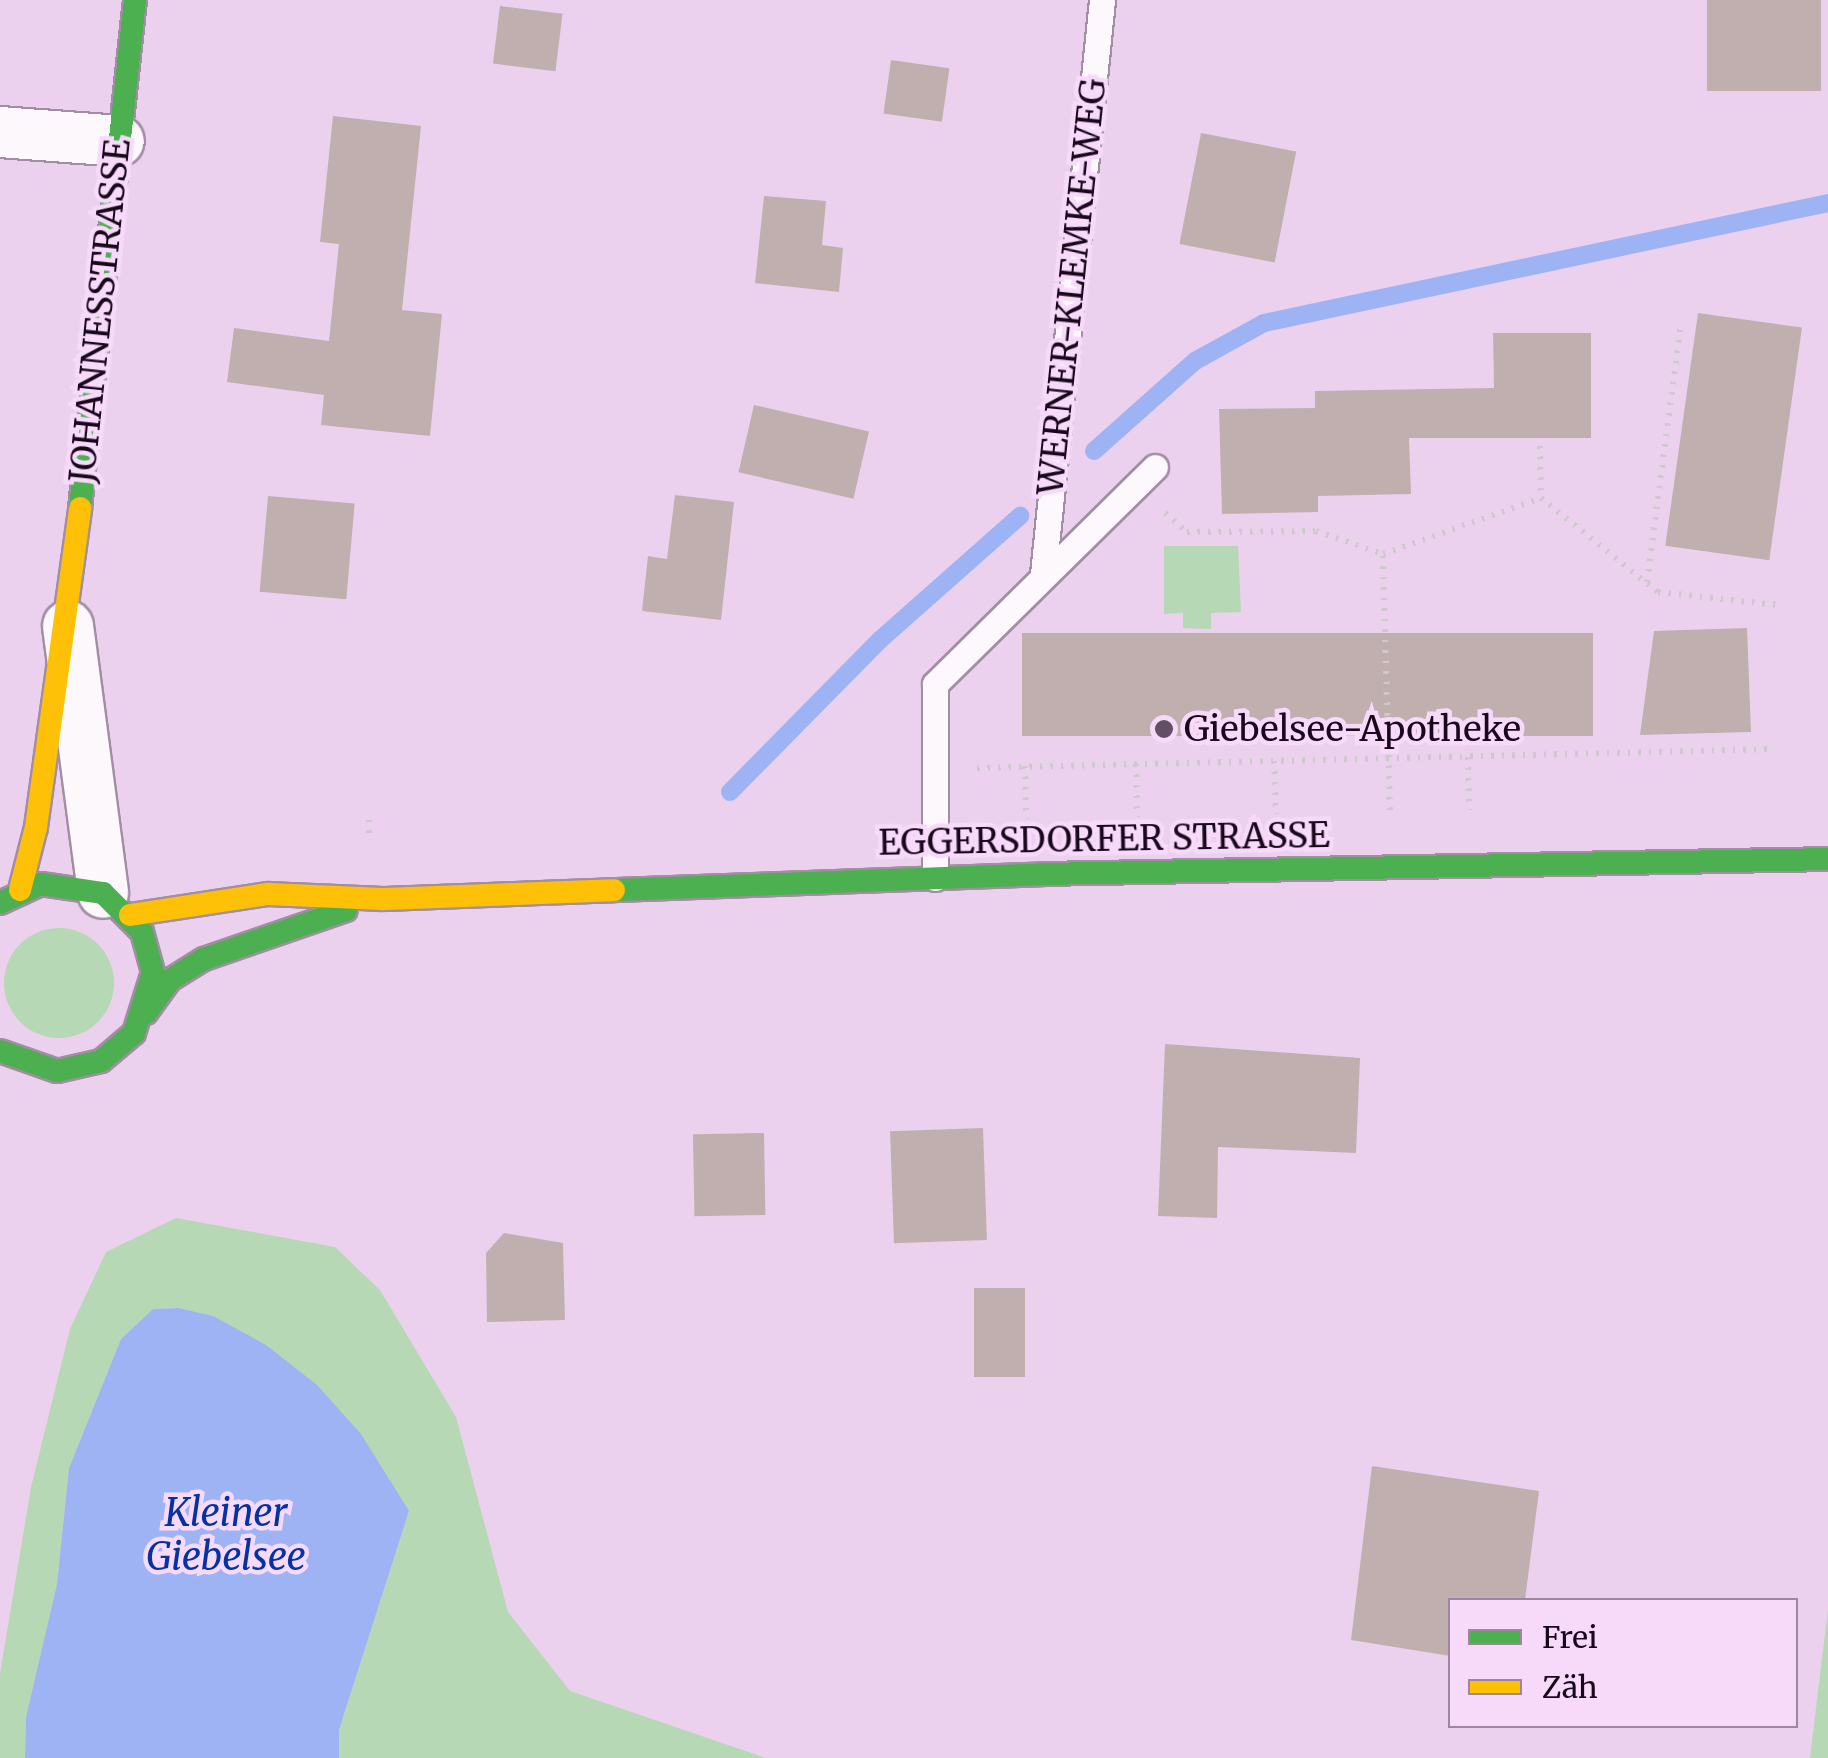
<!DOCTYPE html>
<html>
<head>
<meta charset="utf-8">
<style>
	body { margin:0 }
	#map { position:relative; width:1828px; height:1758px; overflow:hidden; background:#ebd1ee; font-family:Merriweather,serif }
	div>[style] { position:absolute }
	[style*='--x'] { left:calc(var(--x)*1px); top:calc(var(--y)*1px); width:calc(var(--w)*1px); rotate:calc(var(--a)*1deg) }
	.green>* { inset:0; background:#b6d8b5 }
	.round { border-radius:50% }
	.water>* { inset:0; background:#9eb3f3 }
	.stream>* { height:18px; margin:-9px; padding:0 9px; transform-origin:9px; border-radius:9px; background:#9eb3f3 }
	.building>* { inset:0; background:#c1afb0; transform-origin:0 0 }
	.path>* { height:6px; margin-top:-3px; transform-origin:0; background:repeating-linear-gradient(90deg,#cfc8cf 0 2.5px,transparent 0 10.5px) }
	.roads { filter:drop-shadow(2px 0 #a28ea4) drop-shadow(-2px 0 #a28ea4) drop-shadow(0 2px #a28ea4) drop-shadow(0 -2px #a28ea4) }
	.lane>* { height:25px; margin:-12.5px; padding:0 12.5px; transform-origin:12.5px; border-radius:12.5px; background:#fcf8fc }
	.street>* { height:50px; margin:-25px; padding:0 25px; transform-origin:25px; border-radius:25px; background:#fcf8fc }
	.fast>* { height:22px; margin:-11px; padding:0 11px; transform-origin:11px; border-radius:11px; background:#4caf50 }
	.slow>* { height:22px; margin:-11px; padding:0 11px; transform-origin:11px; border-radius:11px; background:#ffc107 }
	.dots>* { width:28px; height:28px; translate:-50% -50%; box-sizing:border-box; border:5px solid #f7d9fa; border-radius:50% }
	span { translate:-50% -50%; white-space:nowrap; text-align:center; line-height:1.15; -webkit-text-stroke:9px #f7d9fa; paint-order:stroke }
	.street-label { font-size:35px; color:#19081b }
	.poi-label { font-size:35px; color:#19081b }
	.left { translate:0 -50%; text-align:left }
	.water-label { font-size:38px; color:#0332a3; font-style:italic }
	.legend { position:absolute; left:1448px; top:1598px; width:350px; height:130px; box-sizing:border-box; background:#f7d9fa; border:2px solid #9e85a1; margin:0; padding:12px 18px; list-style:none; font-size:30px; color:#19081b }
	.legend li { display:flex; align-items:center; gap:20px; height:50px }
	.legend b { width:50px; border:2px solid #9e85a1 }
</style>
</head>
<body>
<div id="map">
	<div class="green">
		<i style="clip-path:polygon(1164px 546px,1238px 546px,1241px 612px,1211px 613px,1211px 629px,1183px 628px,1183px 613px,1164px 614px)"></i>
		<i class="round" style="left:4px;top:928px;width:110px;height:110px"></i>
		<i style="clip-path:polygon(176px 1218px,335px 1247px,380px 1290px,456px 1417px,508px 1612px,570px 1691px,766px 1758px,339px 1758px,339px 1730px,409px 1511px,213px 1316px,179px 1308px,153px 1309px,121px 1339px,69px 1468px,57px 1584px,26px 1717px,25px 1758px,0 1758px,0 1674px,31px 1487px,70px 1329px,106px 1252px)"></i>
		<i style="clip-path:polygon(1828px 1609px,1828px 1758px,1810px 1758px)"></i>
	</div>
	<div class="water">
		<i style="clip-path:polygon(179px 1308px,213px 1316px,266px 1345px,317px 1385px,361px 1434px,409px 1511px,339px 1730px,339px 1758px,25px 1758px,26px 1717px,57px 1584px,69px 1468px,121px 1339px,153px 1309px)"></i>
	</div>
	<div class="stream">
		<i style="--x:1094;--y:451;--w:135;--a:-41.7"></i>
		<i style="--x:1195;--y:361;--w:79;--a:-28.8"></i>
		<i style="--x:1264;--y:323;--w:577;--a:-12.01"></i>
		<i style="--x:730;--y:792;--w:215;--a:-45.4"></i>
		<i style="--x:881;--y:639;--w:186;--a:-41.5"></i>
	</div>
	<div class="building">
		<i style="left:1707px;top:0;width:114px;height:91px"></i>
		<i style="left:500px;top:6px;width:63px;height:58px;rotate:7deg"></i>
		<i style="left:891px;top:60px;width:59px;height:54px;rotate:8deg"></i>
		<i style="clip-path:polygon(333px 116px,421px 126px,402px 310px,442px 314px,430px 436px,321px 425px,324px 395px,227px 382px,234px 328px,329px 341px,339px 244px,320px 242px)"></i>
		<i style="left:1201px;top:133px;width:97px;height:113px;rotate:11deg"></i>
		<i style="clip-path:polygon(764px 196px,826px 201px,822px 245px,843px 248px,839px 292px,755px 283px)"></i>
		<i style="left:1698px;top:313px;width:105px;height:235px;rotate:8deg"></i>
		<i style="clip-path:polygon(1493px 333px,1591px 333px,1591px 438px,1409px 438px,1411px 494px,1318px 496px,1318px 512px,1222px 514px,1219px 409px,1315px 408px,1315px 391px,1494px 388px)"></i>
		<i style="left:754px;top:405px;width:118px;height:69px;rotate:13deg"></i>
		<i style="clip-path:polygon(675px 495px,734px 502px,721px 620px,642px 611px,648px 556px,667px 559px)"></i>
		<i style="left:268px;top:496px;width:87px;height:96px;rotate:5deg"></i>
		<i style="clip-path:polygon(1747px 628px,1751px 732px,1640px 735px,1654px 631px)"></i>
		<i style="left:1593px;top:633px;width:103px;height:571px;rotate:90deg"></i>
		<i style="clip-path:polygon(1165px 1044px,1360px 1058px,1356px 1153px,1218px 1147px,1217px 1218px,1158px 1216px)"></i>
		<i style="left:983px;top:1128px;width:112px;height:93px;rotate:88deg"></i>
		<i style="left:764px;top:1133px;width:82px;height:71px;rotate:89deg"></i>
		<i style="clip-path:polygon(504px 1233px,563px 1243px,565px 1320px,487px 1322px,486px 1253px)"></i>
		<i style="left:974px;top:1288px;width:51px;height:89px"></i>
		<i style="clip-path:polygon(1372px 1466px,1539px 1491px,1525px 1600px,1450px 1600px,1450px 1656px,1351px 1640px)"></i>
	</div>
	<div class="path">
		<i style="--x:1540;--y:446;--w:52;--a:88.9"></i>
		<i style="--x:1541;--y:498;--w:150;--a:38.8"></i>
		<i style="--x:1658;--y:592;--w:121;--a:6.2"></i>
		<i style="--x:1165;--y:513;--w:29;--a:41"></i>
		<i style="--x:1187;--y:532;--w:129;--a:-0.4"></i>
		<i style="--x:1316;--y:531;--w:71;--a:18.9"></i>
		<i style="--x:1647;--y:582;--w:261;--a:-82.5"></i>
		<i style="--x:1468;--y:757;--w:53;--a:88.9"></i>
		<i style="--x:1274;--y:761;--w:53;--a:87.8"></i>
		<i style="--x:1136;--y:764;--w:53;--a:88.9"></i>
		<i style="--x:1025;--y:766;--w:53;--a:88.9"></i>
		<i style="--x:977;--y:768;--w:798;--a:-1.36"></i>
		<i style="--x:1390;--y:810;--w:256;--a:-91.6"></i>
		<i style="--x:1383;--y:554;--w:168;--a:-19.5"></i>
		<i style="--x:369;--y:820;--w:18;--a:90"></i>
	</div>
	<div class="roads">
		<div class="lane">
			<i style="--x:1043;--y:574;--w:577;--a:-84.13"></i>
			<i style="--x:935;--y:878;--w:194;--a:-90"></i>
			<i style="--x:935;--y:684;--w:309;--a:-44.6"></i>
		</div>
		<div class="street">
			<i style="--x:0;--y:132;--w:119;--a:4.3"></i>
			<i style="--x:68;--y:626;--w:269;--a:82.5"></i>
		</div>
		<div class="fast">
			<i style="--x:80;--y:508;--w:511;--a:-83.82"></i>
			<i style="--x:614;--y:890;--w:429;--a:-2.1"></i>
			<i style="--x:1043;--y:874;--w:785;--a:-1.09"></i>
			<i style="--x:0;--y:903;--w:45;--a:-24.9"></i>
			<i style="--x:41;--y:884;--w:63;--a:8.3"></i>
			<i style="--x:103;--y:893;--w:55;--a:45"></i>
			<i style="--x:142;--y:932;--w:41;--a:74.6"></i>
			<i style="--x:153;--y:972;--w:64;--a:107.3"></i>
			<i style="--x:134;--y:1033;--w:43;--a:139.7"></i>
			<i style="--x:101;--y:1061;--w:45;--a:167.2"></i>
			<i style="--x:57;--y:1071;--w:60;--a:-160.7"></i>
			<i style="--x:146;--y:1013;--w:41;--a:-54"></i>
			<i style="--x:170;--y:980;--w:40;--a:-32"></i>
			<i style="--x:204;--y:959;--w:150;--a:-19"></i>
		</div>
		<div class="slow">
			<i style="--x:20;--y:890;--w:65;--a:-75.7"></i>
			<i style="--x:36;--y:827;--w:322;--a:-82.1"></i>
			<i style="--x:130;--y:915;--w:140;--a:-8.7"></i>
			<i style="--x:268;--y:894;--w:115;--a:2.5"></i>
			<i style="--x:383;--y:899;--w:231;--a:-2.2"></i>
		</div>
	</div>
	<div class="dots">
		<i style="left:1164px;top:729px;background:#624e65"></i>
	</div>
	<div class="street-label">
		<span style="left:1072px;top:287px;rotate:-84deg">WERNER-KLEMKE-WEG</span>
		<span style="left:100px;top:311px;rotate:-84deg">JOHANNESSTRASSE</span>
		<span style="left:1104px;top:839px;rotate:-1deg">EGGERSDORFER STRASSE</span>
	</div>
	<div class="poi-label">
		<span class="left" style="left:1184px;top:729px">Giebelsee-Apotheke</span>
	</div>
	<div class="water-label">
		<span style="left:226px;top:1535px">Kleiner<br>Giebelsee</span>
	</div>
	<ul class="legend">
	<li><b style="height:12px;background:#4caf50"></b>Frei</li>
	<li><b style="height:12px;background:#ffc107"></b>Zäh</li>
	</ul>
</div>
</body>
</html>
